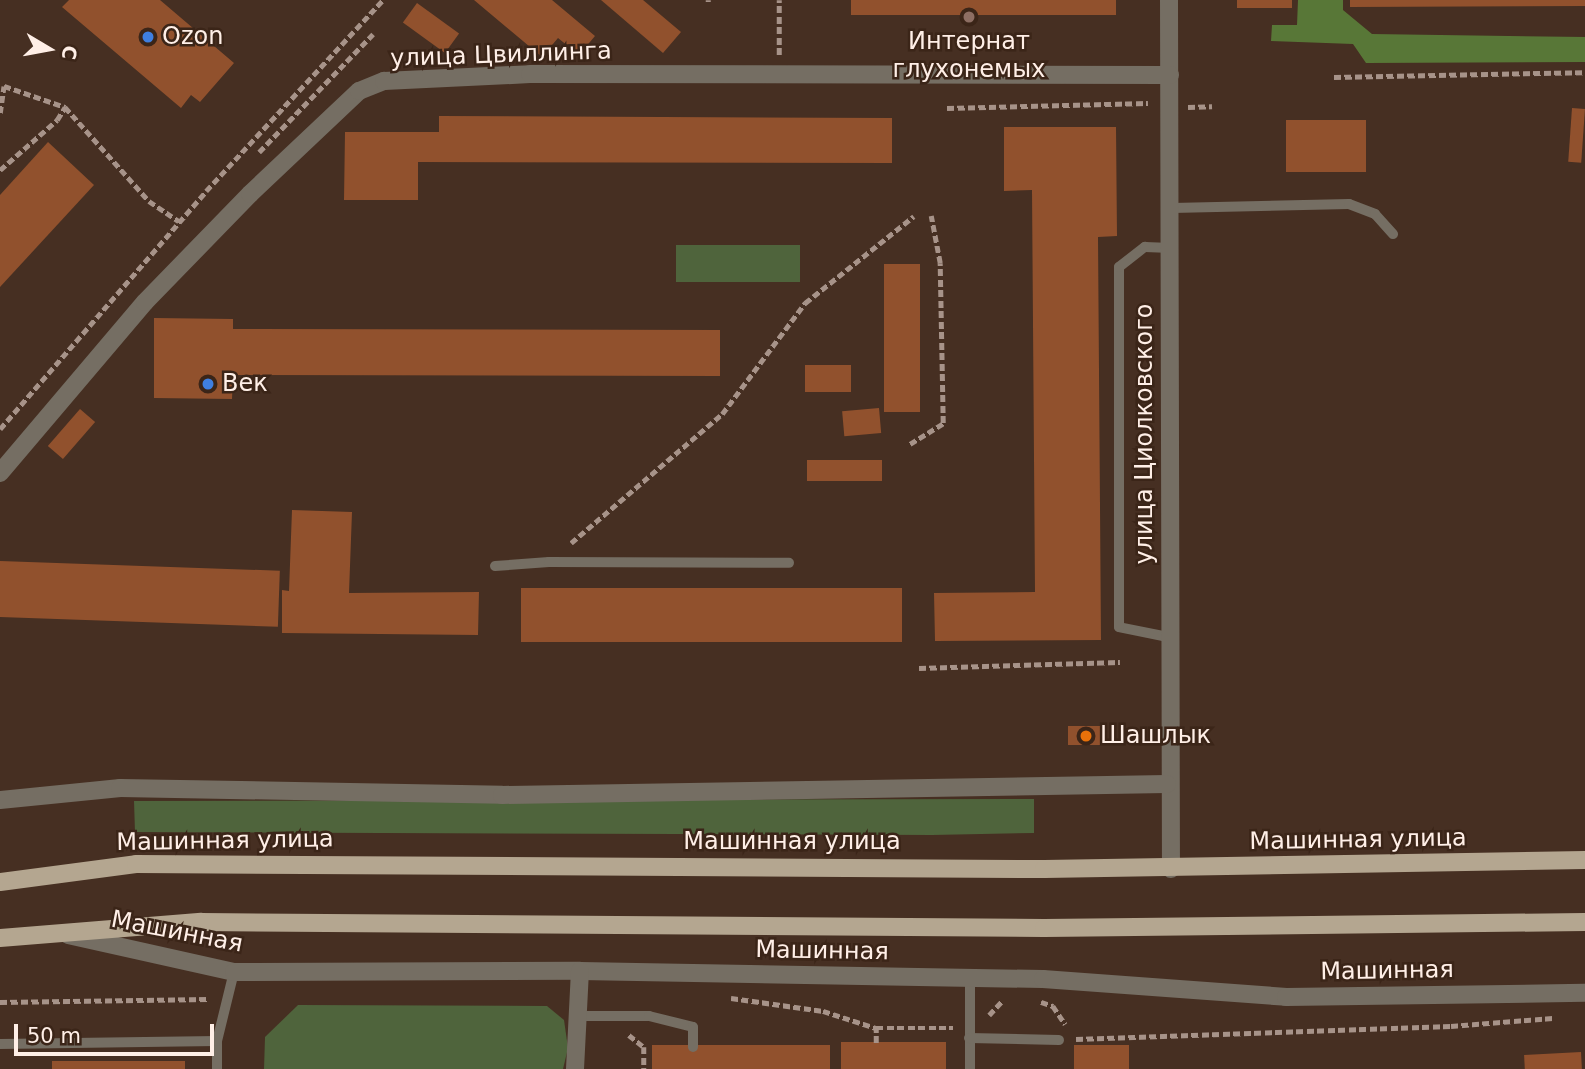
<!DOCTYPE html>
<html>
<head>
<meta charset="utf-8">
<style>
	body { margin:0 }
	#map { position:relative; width:1585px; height:1069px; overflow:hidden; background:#462f22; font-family:"DejaVu Sans",sans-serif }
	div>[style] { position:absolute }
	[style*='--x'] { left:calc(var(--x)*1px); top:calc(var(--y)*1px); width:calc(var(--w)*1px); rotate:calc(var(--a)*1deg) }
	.green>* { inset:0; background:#4f643c; transform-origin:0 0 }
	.forest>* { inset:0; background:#587737 }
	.building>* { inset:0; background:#91512d; transform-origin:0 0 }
	.path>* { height:4.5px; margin-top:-2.25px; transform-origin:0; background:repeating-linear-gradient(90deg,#a79389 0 7px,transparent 0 10.5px) }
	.lane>* { height:10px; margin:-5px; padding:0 5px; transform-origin:5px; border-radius:5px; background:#756e63 }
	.street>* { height:18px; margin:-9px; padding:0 9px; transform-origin:9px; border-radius:9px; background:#756e63 }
	.primary>* { height:18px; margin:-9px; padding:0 9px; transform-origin:9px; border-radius:9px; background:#b4a690 }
	.dots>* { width:19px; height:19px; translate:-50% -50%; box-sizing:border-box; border:4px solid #3b2518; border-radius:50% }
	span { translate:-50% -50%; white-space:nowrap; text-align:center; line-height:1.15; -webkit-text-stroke:5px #3b2518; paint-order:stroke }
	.poi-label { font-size:24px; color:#ffefe7 }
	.left { translate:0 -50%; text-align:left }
	.street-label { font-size:24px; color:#ffefe7 }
	.north { position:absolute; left:14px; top:14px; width:70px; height:70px; -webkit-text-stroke:5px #3b2518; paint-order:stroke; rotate:100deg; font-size:19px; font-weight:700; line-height:28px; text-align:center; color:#ffefe7 }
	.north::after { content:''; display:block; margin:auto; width:24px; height:32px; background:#ffefe7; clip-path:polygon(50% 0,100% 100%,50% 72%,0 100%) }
	.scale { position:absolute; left:14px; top:1024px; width:200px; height:32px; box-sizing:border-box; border:4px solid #ffefe7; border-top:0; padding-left:9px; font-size:21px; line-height:24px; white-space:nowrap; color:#ffefe7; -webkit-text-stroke:5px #3b2518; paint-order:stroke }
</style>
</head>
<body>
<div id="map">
	<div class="green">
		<i style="left:676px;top:245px;width:124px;height:37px"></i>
		<i style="clip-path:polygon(1034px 799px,1034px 833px,932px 835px,135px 832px,134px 801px)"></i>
		<i style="clip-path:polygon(298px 1005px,547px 1006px,564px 1020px,568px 1048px,563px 1069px,264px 1069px,265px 1037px)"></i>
	</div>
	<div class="forest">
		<i style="clip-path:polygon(1298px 0,1343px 0,1343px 10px,1372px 34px,1585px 37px,1585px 62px,1366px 63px,1353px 44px,1271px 41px,1272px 25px,1297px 25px)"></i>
	</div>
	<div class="building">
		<i style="clip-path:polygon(69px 0,160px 0,234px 63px,200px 102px,191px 95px,181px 108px,62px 7px)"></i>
		<i style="clip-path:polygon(474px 0,552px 0,595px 36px,579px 55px,558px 38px,542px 57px)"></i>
		<i style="clip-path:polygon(601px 0,643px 0,681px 32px,663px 53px)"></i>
		<i style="left:851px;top:0;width:265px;height:15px"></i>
		<i style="left:1237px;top:0;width:55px;height:8px"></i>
		<i style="clip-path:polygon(1350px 0,1585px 0,1585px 6px,1350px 7px)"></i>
		<i style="left:417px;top:3px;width:52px;height:24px;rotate:36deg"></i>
		<i style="left:1572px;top:108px;width:13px;height:54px;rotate:4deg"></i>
		<i style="clip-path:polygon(439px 116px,892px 118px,892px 163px,418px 162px,418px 200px,344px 200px,345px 132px,439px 132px)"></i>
		<i style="left:1286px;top:120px;width:80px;height:52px"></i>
		<i style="clip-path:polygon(1004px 127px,1116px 127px,1117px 236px,1098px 237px,1101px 640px,935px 641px,934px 593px,1035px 592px,1032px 190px,1004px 191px)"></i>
		<i style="clip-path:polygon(48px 142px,94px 185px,0 287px,0 195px)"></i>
		<i style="left:884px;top:264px;width:36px;height:148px"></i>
		<i style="clip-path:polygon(154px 318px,233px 319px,233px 329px,720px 330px,720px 376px,233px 375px,232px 399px,154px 398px)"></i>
		<i style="left:851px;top:365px;width:27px;height:46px;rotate:90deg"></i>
		<i style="left:879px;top:408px;width:25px;height:37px;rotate:85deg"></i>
		<i style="left:80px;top:409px;width:20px;height:49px;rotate:41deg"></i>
		<i style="left:882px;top:460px;width:21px;height:75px;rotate:90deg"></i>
		<i style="clip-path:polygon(292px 510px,352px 512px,349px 593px,479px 592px,478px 635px,282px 633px,282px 590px,289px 591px)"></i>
		<i style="left:0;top:561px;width:280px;height:56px;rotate:2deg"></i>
		<i style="left:902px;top:588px;width:54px;height:381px;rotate:90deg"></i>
		<i style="left:1068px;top:726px;width:36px;height:19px"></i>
		<i style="left:946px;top:1042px;width:27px;height:105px;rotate:90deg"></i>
		<i style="left:830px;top:1045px;width:24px;height:178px;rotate:90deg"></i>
		<i style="left:1129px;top:1045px;width:24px;height:55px;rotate:90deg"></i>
		<i style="left:1581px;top:1052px;width:17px;height:57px;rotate:87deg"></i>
		<i style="left:52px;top:1061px;width:133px;height:8px"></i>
	</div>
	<div class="path">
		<i style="--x:708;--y:2;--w:2;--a:-90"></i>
		<i style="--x:779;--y:55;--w:55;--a:-90"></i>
		<i style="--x:1334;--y:77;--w:251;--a:-1.1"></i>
		<i style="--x:1188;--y:107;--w:24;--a:-2"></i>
		<i style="--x:947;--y:108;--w:201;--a:-1.4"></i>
		<i style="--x:0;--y:113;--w:27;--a:-82"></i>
		<i style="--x:4;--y:86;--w:65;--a:19"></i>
		<i style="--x:65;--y:107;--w:126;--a:48.2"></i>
		<i style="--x:149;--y:201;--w:36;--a:34"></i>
		<i style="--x:259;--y:152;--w:164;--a:-46"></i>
		<i style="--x:0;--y:170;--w:76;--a:-41.3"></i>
		<i style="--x:57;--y:120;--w:15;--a:-58"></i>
		<i style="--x:0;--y:429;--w:315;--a:-49.1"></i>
		<i style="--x:206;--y:191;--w:260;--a:-47.2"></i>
		<i style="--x:910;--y:444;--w:39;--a:-32"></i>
		<i style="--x:943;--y:423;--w:160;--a:-91.1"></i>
		<i style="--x:940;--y:263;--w:48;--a:-100.8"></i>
		<i style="--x:571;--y:543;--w:199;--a:-40.5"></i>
		<i style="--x:722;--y:414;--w:139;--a:-53.2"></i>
		<i style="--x:805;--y:303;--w:139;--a:-38.6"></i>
		<i style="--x:919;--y:668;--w:201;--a:-1.7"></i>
		<i style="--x:731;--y:998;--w:93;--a:8"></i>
		<i style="--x:823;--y:1011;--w:56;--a:17.8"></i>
		<i style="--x:876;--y:1028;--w:77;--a:0"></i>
		<i style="--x:0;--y:1002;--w:209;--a:-0.8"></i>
		<i style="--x:1041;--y:1002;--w:13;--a:18"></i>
		<i style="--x:1053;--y:1006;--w:22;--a:56"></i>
		<i style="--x:989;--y:1015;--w:19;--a:-47"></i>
		<i style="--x:629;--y:1035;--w:19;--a:39"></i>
		<i style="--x:644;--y:1047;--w:22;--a:90"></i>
		<i style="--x:1076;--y:1039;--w:375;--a:-2"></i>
		<i style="--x:1451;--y:1026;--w:102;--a:-4.5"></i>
		<i style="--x:876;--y:1043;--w:15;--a:-90"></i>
	</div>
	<div class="lane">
		<i style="--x:1172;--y:208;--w:177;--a:-1.3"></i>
		<i style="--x:1349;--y:204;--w:28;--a:21"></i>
		<i style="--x:1375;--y:214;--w:27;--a:48"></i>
		<i style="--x:495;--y:566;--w:54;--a:-4.2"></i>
		<i style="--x:549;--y:562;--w:240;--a:0.2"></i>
		<i style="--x:1168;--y:637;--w:50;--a:-168.5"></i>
		<i style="--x:1119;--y:627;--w:360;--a:-90"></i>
		<i style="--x:1119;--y:267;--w:33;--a:-38"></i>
		<i style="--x:1145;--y:247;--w:26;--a:2"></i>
		<i style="--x:970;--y:978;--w:91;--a:90"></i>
		<i style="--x:578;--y:1016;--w:71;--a:0"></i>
		<i style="--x:649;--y:1016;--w:45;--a:14"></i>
		<i style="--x:693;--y:1027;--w:20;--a:90"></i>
		<i style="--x:969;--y:1038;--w:90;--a:1.3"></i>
		<i style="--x:0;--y:1044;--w:217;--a:-0.8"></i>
		<i style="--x:217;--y:1069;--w:28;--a:-90"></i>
		<i style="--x:217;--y:1041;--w:71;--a:-76.2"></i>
	</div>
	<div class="street">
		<i style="--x:1169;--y:0;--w:869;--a:89.87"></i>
		<i style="--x:0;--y:473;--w:224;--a:-49.7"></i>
		<i style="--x:145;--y:302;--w:151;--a:-45.8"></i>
		<i style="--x:250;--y:194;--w:150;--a:-43.4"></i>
		<i style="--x:359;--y:91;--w:27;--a:-22"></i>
		<i style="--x:384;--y:81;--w:146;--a:-2.7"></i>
		<i style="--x:530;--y:74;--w:640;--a:0.09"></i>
		<i style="--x:0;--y:800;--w:121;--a:-5.7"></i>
		<i style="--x:120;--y:788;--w:382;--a:1"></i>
		<i style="--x:502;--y:795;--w:665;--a:-0.95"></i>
		<i style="--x:68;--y:935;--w:170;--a:12.6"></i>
		<i style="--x:234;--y:972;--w:346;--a:-0.2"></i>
		<i style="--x:580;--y:971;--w:463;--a:1"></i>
		<i style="--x:1043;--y:979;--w:244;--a:4.2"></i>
		<i style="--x:1286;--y:997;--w:299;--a:-0.8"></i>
		<i style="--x:575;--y:1069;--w:98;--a:-87.1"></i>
	</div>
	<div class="primary">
		<i style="--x:0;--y:882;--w:137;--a:-7.5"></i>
		<i style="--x:136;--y:864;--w:908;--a:0.32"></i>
		<i style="--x:1044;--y:869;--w:541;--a:-0.95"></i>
		<i style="--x:0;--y:938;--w:202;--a:-4.6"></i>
		<i style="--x:201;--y:922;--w:843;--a:0.41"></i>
		<i style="--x:1044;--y:928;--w:541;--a:-0.64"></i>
	</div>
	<div class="dots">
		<i style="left:969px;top:17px;background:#8d6e63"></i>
		<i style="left:148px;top:37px;background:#3f7fe0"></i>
		<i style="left:208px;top:384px;background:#3f7fe0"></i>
		<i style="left:1086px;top:736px;background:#e8710a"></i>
	</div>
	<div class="poi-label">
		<span class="left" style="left:162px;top:37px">Ozon</span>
		<span style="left:969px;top:56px">Интернат<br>глухонемых</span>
		<span class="left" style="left:222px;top:384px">Век</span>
		<span class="left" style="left:1100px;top:736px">Шашлык</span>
	</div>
	<div class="street-label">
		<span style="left:501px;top:55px;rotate:-2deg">улица Цвиллинга</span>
		<span style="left:1145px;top:434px;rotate:-90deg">улица Циолковского</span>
		<span style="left:1358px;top:840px;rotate:-1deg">Машинная улица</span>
		<span style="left:225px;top:841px;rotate:-1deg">Машинная улица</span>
		<span style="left:792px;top:842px">Машинная улица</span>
		<span style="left:177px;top:932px;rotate:11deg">Машинная</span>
		<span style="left:822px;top:951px;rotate:1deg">Машинная</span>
		<span style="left:1387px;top:971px;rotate:-1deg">Машинная</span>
	</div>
	<div class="north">С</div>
	<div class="scale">50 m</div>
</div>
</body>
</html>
